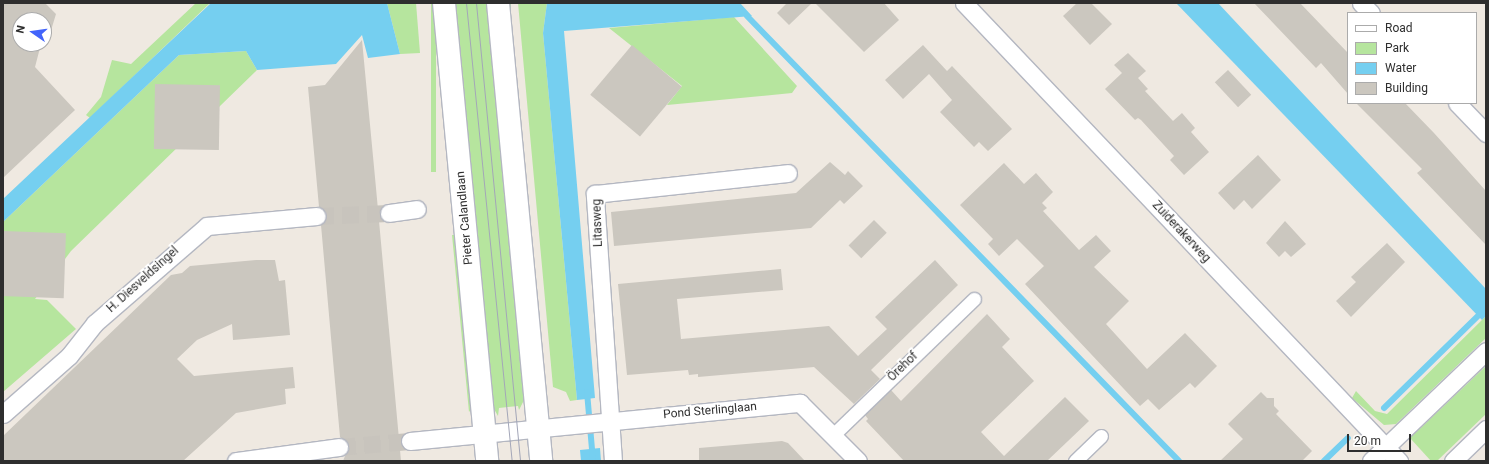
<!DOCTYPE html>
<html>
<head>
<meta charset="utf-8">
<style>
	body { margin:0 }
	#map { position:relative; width:1489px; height:464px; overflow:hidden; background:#efe9e1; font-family:Roboto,sans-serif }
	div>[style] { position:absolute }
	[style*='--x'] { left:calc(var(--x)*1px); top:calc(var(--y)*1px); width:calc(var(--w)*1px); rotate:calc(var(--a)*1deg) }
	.green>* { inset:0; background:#b6e59e; transform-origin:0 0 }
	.water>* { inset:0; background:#75cff0 }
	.stream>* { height:6px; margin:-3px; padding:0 3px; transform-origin:3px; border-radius:3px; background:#75cff0 }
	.building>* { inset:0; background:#cbc7bf; transform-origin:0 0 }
	.minor-tunnel>* { height:17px; margin-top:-8.5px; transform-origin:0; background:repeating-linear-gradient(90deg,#c8c4bd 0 17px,transparent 0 25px) }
	.roads { filter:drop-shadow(1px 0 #b4b7c1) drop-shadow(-1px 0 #b4b7c1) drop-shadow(0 1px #b4b7c1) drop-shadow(0 -1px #b4b7c1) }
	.pedestrian>* { height:13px; margin:-6.5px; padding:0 6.5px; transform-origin:6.5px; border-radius:6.5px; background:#fff }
	.minor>* { height:17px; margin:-8.5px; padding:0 8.5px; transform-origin:8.5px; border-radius:8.5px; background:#fff }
	.secondary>* { height:22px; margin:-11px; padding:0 11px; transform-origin:11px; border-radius:11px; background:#fff }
	.tram>* { height:1px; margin:-0.5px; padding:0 0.5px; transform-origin:0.5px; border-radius:0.5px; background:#a3a6b8 }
	span { translate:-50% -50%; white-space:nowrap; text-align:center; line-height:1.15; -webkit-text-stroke:4px #fff; paint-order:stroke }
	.street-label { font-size:12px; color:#2e2e2e }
	.frame { position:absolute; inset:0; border:4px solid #2e2e2e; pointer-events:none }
	.legend { position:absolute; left:1347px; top:12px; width:130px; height:92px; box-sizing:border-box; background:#fff; border:1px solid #ababab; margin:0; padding:5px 7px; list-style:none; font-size:12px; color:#2e2e2e }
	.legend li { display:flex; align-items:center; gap:8px; height:20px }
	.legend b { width:20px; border:1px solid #ababab }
	.north { position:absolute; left:12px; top:12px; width:40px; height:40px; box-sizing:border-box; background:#fff; border:1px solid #ababab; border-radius:50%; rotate:283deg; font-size:11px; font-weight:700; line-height:16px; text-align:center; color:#2e2e2e }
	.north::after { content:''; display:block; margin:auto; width:14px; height:18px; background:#4264fb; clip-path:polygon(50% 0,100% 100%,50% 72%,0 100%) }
	.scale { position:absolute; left:1347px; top:434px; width:64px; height:18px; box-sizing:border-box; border:2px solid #2e2e2e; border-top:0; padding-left:5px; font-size:12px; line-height:14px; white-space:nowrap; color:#2e2e2e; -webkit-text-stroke:3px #fff; paint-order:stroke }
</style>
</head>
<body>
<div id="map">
	<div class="green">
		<i style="clip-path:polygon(196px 3px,210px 3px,90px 118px,86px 115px,101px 97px,112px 60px,131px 64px)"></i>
		<i style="clip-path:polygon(387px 3px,416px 3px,420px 53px,400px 54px)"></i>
		<i style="left:431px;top:3px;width:5px;height:169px"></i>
		<i style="clip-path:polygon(450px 3px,490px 3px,525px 398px,519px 410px,518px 406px,499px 408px,498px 416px,494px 409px,485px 327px,476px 281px)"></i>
		<i style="left:505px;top:3px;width:6px;height:386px"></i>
		<i style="clip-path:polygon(518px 3px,547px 3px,543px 33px,577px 400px,570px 401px,566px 392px,553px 387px)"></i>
		<i style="clip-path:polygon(734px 17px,797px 86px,792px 93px,667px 105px,682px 86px,609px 28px)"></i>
		<i style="clip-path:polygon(246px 51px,257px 70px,71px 251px,35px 299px,47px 300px,76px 329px,3px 392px,3px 222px,179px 55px)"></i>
		<i style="clip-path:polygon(452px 235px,458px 235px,472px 408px,469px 412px)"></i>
		<i style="clip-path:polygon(1486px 316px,1486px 338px,1396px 424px,1384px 425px,1352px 398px,1356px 391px,1375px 411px,1387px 414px)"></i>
		<i style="clip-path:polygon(1486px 366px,1486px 414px,1437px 461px,1431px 461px,1410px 438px)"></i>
	</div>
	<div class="water">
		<i style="clip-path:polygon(211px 3px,387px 3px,400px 54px,368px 58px,362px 35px,336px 64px,257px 70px,246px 51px,179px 55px,3px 222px,3px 199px)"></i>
		<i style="clip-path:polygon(547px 3px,740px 3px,752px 16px,564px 31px,595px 398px,577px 400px,543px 33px)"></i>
		<i style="clip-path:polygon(1176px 3px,1218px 3px,1486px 289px,1486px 316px,1482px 320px)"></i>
		<i style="clip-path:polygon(600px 448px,601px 461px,581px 461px,580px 450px)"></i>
	</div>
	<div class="stream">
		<i style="--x:747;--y:16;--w:620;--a:45.85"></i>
		<i style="--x:587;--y:392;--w:69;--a:85"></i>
		<i style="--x:1384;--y:408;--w:143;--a:-44.4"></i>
		<i style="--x:1324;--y:461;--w:33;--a:-44"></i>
	</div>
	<div class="building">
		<i style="clip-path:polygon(3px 3px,45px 3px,56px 14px,49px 37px,44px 39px,44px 20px,20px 20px,20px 44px,41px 44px,35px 67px,75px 110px,3px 178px)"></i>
		<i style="clip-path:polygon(787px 3px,812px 3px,789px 25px,777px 13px)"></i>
		<i style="clip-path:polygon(815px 3px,884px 3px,899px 20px,864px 52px)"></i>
		<i style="clip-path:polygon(1077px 3px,1091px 3px,1112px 24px,1090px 45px,1063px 16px)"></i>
		<i style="clip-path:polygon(1254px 3px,1300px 3px,1348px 53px,1348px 94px,1321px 63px,1316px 68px)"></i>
		<i style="clip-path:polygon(362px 40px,376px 188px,401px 461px,343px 461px,349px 446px,340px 437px,333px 360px,321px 225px,327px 215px,319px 207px,308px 87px,325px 85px)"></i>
		<i style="left:632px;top:45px;width:65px;height:65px;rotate:40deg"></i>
		<i style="clip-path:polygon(923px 45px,947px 71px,952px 66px,1012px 129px,988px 151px,979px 142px,974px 147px,940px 112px,952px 100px,929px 74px,903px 99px,885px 80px)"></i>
		<i style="clip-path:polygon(1128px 53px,1146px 71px,1138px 78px,1148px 89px,1145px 91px,1173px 121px,1182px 113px,1195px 128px,1191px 132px,1209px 152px,1184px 175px,1170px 160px,1174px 156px,1141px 120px,1138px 118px,1135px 120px,1105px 89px,1122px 73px,1114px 65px)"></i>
		<i style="left:1228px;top:70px;width:34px;height:18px;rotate:47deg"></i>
		<i style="left:155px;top:84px;width:65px;height:65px;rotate:1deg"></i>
		<i style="clip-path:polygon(1356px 103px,1405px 103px,1434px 133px,1486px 191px,1486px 245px,1417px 173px,1422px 169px)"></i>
		<i style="clip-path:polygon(1258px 155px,1281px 180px,1252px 209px,1244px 200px,1234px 210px,1218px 193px)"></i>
		<i style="clip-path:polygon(830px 162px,845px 175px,848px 171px,863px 186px,844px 204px,840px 200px,811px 228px,614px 246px,611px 212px,796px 193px)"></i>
		<i style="clip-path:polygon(1004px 163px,1024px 184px,1036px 173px,1053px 192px,1042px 203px,1047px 208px,1043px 211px,1079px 250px,1096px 235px,1111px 251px,1094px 267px,1129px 301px,1106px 324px,1147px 369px,1185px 333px,1217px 366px,1195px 388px,1190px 383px,1159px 410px,1148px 399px,1140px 406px,1025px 284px,1044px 266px,1017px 239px,999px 256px,988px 244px,993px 239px,960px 205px)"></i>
		<i style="left:874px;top:220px;width:18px;height:36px;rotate:45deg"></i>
		<i style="clip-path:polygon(1285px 221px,1306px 244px,1291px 257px,1285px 251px,1279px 257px,1266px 243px)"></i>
		<i style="left:3px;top:231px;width:63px;height:65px;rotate:2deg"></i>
		<i style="clip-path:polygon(1387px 243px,1405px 262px,1351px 317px,1336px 301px,1356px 282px,1351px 277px)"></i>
		<i style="clip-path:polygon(256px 260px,275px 260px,279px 281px,285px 280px,290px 335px,233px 340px,232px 324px,197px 340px,177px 359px,194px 376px,293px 367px,295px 388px,285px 389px,286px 404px,236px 413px,183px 461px,3px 461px,3px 436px,171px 275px,182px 273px,190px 266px)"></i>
		<i style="clip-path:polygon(935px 260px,958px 285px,871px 370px,880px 379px,854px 404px,814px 367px,698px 377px,698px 374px,689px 375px,688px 370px,627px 375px,618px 284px,781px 269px,783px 290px,677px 299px,681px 339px,829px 326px,858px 356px,887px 329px,875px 317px)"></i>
		<i style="clip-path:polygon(987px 314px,1010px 339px,1002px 347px,1034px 381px,981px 432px,1004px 456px,1065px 397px,1089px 421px,1047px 461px,904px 461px,866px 421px,868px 419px,865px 415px,891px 390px,901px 401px)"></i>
		<i style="clip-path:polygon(1261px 392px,1267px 398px,1274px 398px,1274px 406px,1279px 411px,1276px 414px,1312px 451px,1302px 461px,1220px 461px,1243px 439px,1228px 424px)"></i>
		<i style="clip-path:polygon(782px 441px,788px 443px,805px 461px,699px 461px,699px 448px)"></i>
	</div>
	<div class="minor-tunnel">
		<i style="--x:317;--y:216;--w:72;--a:-2.4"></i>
		<i style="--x:339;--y:447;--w:71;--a:-4.8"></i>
	</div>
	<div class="roads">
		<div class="pedestrian">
			<i style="--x:833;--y:435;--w:196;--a:-44"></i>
			<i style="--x:1075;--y:461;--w:36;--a:-44"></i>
		</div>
		<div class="minor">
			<i style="--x:964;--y:3;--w:632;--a:46.48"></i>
			<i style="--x:1361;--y:3;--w:14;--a:45"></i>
			<i style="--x:1457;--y:103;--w:42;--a:46"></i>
			<i style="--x:389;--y:213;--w:28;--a:-8"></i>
			<i style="--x:3;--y:414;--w:88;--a:-41.3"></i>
			<i style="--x:69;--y:356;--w:42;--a:-51.8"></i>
			<i style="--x:95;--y:323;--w:148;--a:-40.9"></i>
			<i style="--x:207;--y:226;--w:110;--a:-5.2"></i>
			<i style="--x:410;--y:441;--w:392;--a:-5.6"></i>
			<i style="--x:800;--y:403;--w:82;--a:45"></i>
			<i style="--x:236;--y:461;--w:104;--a:-7.7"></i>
			<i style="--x:613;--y:461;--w:268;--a:-93.9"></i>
			<i style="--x:595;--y:194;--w:194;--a:-6.2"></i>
			<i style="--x:1371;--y:461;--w:159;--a:-43.7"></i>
			<i style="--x:1453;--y:461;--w:46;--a:-44.1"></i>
		</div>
		<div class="secondary">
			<i style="--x:444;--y:3;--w:460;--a:84.6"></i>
			<i style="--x:498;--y:3;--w:460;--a:84.6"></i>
		</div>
	</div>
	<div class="tram">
		<i style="--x:466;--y:3;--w:460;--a:84.3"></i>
		<i style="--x:476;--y:3;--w:460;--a:84.5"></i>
	</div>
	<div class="street-label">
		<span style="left:465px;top:218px;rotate:-95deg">Pieter Calandlaan</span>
		<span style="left:598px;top:223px;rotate:-92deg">Litasweg</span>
		<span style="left:1181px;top:232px;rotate:47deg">Zuiderakerweg</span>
		<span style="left:143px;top:280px;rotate:-42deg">H. Diesveldsingel</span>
		<span style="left:903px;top:367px;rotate:-44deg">Örehof</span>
		<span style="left:710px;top:411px;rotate:-5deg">Pond Sterlinglaan</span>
	</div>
	<div class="frame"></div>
	<ul class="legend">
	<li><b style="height:5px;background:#fff"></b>Road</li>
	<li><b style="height:11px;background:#b6e59e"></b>Park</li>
	<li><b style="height:11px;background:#75cff0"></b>Water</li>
	<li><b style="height:11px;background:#cbc7bf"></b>Building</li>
	</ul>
	<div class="north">N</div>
	<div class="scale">20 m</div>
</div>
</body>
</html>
